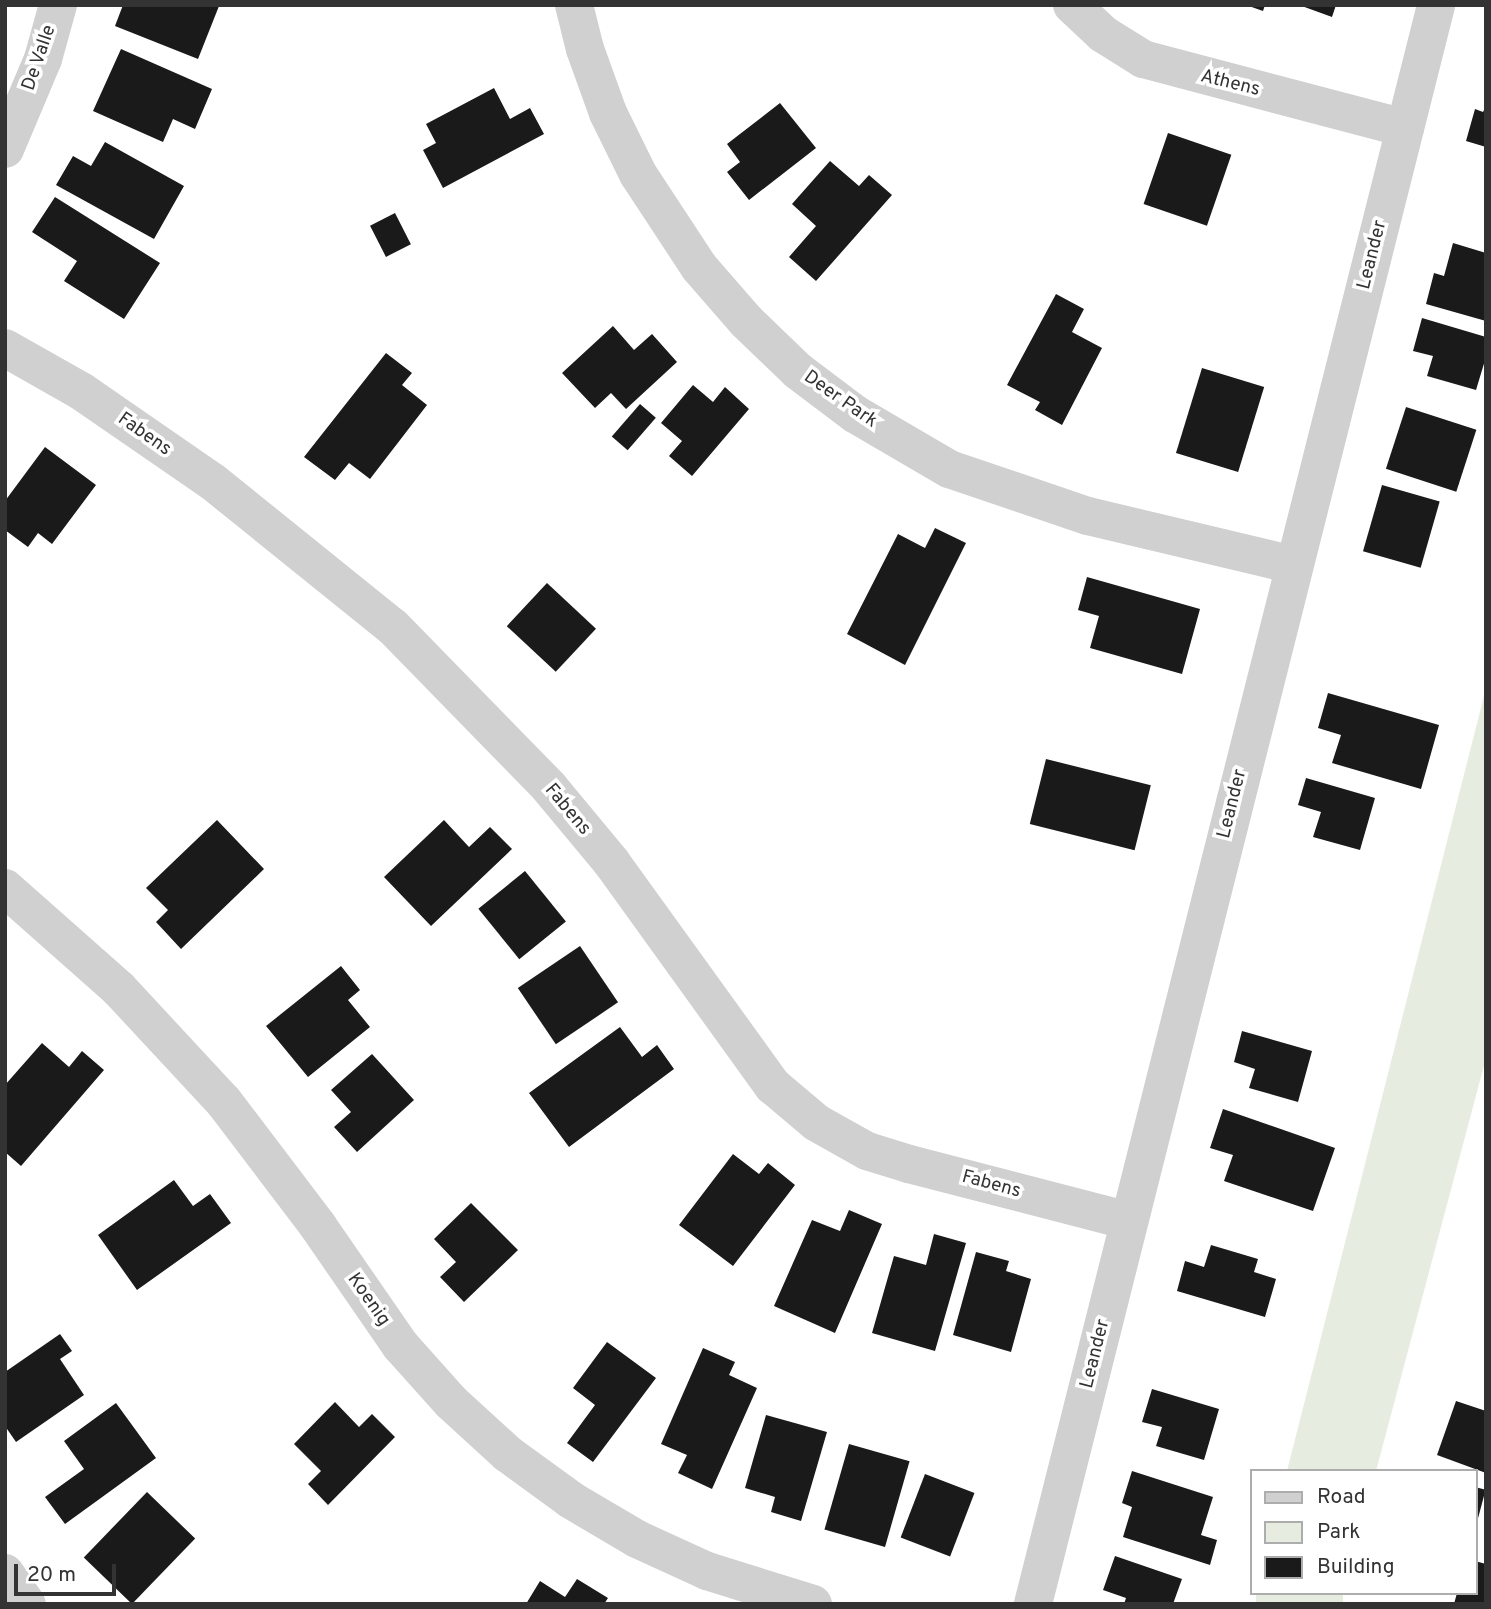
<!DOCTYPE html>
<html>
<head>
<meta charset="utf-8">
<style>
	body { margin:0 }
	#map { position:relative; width:1491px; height:1609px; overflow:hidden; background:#fff; font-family:Overpass,sans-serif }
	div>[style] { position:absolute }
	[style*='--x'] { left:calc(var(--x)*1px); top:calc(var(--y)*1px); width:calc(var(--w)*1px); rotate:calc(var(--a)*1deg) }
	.green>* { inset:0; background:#e6ecdf; transform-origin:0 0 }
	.building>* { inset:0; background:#1a1a1a; transform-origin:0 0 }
	.minor>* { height:38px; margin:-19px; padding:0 19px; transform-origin:19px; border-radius:19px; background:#d0d0d0 }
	span { translate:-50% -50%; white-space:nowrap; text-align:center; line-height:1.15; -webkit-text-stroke:7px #fff; paint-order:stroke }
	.street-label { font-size:19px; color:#333 }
	.frame { position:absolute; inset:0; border:7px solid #333; pointer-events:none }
	.legend { position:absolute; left:1250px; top:1469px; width:228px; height:126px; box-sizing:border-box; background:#fff; border:2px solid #adadad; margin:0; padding:9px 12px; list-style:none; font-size:21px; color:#333 }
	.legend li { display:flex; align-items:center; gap:14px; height:35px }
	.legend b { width:35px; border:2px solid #adadad }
	.scale { position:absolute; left:14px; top:1564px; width:102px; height:32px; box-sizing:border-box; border:4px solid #333; border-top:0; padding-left:9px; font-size:21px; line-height:24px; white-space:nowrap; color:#333; -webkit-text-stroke:5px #fff; paint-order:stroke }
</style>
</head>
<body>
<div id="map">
	<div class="green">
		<i style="clip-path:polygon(1486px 688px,1486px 1058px,1376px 1471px,1287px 1471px)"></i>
		<i style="left:1256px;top:1593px;width:87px;height:11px"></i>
	</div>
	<div class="building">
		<i style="clip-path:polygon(123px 5px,217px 5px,219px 6px,198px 59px,115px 26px)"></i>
		<i style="clip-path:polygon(1246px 5px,1265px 5px,1263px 11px)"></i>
		<i style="clip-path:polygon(1299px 5px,1336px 5px,1332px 17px)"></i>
		<i style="clip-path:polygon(121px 49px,212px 89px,195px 129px,173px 119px,163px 142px,93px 111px)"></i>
		<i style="clip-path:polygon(494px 88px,510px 119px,530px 108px,544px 134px,443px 188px,423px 150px,436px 143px,426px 124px)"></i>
		<i style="clip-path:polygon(780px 103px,816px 148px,749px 200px,727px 172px,740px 162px,727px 144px)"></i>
		<i style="clip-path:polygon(1486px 106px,1486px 147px,1466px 141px,1475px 109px,1483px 112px)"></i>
		<i style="left:1168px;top:133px;width:67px;height:75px;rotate:19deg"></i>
		<i style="clip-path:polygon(105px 142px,184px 186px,154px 239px,56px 185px,73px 156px,91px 166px)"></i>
		<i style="clip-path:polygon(830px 161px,859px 186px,869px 175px,892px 195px,816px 281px,789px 257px,816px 226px,792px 204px)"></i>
		<i style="clip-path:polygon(55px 197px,160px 263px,124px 319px,64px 281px,77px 261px,32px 232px)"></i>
		<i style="left:395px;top:213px;width:35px;height:28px;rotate:63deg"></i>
		<i style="clip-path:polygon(1453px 243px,1486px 253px,1486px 321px,1426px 304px,1434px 273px,1444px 276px)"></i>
		<i style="clip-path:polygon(1056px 294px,1084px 309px,1072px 332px,1102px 348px,1062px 425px,1035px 410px,1040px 402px,1007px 385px)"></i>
		<i style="clip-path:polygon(1422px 318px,1486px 337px,1486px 357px,1476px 390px,1427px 376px,1433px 356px,1413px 351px)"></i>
		<i style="clip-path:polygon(613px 326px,634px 350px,652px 334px,677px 362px,626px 409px,611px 393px,595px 408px,562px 373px)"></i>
		<i style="clip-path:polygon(386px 353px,412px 373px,402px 385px,427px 405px,370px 479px,349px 463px,335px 480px,304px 457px)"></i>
		<i style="left:1202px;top:368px;width:65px;height:89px;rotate:17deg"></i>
		<i style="clip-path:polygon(693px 385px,713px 402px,725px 387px,749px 409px,692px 476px,669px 456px,682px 441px,661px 423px)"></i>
		<i style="left:640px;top:404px;width:21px;height:43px;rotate:41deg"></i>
		<i style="left:1406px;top:407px;width:74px;height:65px;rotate:18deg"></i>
		<i style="clip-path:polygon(45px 447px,96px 485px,52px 544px,38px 533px,28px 547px,5px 530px,5px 501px)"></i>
		<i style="left:1382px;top:485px;width:60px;height:69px;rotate:16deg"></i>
		<i style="clip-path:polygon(935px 528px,966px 543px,905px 665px,847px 634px,898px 534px,925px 548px)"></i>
		<i style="clip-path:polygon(1087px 577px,1200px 609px,1182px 674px,1090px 648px,1099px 616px,1078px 610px)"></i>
		<i style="left:547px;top:583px;width:67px;height:59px;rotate:43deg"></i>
		<i style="clip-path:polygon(1328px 693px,1439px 725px,1421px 789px,1332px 763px,1341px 735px,1318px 728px)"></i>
		<i style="left:1046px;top:759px;width:108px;height:67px;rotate:14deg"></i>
		<i style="clip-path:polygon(1306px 778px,1375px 798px,1360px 850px,1313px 837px,1321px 812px,1298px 805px)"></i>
		<i style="clip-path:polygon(217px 820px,264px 869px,181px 949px,156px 922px,168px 910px,146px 888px)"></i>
		<i style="clip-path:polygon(444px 820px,469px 847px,490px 827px,512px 849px,431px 926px,384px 877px)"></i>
		<i style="left:525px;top:871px;width:65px;height:60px;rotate:51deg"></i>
		<i style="left:580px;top:946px;width:68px;height:75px;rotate:56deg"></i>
		<i style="clip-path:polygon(341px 966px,360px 990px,348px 1000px,370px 1027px,308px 1077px,266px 1026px)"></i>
		<i style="clip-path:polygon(620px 1027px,642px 1057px,657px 1045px,674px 1069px,569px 1147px,529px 1093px)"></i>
		<i style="clip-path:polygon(1242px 1031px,1312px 1051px,1298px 1102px,1249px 1088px,1255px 1069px,1234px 1062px)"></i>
		<i style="clip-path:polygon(42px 1043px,69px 1067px,82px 1051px,104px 1070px,21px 1166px,5px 1152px,5px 1085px)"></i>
		<i style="clip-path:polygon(372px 1054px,414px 1100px,357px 1152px,334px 1127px,351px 1112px,331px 1090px)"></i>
		<i style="clip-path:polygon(1223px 1109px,1335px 1148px,1313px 1211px,1224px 1181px,1233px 1155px,1210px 1148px)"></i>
		<i style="clip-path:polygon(733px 1154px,759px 1174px,768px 1163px,795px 1185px,733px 1266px,679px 1225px)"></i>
		<i style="clip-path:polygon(174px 1180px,193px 1206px,210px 1194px,231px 1223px,137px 1290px,98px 1235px)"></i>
		<i style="clip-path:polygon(471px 1203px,518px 1250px,464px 1302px,440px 1277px,456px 1262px,434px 1239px)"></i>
		<i style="clip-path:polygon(849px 1210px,882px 1224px,835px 1333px,774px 1306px,812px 1220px,840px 1231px)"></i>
		<i style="clip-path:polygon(934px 1234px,966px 1243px,935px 1351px,872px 1333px,894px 1256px,926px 1265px)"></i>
		<i style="clip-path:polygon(1211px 1245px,1258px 1259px,1254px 1272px,1276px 1279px,1265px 1317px,1177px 1291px,1185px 1261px,1204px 1267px)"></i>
		<i style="clip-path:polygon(976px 1252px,1009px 1261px,1006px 1271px,1031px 1279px,1011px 1352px,953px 1335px)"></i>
		<i style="clip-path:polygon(60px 1334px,72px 1351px,60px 1359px,84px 1395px,16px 1442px,5px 1426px,5px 1372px)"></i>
		<i style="clip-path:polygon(607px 1342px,656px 1378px,593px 1462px,567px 1443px,595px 1405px,573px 1388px)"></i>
		<i style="clip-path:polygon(703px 1348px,735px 1362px,729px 1375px,757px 1388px,712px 1489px,678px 1473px,687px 1455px,661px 1444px)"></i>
		<i style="clip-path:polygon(1152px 1389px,1219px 1409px,1204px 1460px,1156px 1446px,1162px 1427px,1142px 1422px)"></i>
		<i style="clip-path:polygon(1456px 1401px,1486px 1411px,1486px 1473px,1437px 1455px)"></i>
		<i style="clip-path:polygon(335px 1402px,359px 1427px,372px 1414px,395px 1437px,328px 1505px,308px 1484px,321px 1471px,294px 1444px)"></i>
		<i style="clip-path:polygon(116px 1403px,156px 1458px,65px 1524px,45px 1497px,84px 1469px,64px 1441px)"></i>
		<i style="clip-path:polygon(766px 1415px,827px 1432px,801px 1521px,771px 1512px,775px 1497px,745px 1488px)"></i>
		<i style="left:849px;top:1444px;width:63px;height:89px;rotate:16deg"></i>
		<i style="clip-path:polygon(1132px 1471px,1213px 1497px,1201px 1535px,1217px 1540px,1210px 1565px,1123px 1537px,1132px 1507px,1122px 1503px)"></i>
		<i style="left:925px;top:1474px;width:53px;height:68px;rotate:21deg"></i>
		<i style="left:1475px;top:1487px;width:11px;height:57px;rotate:15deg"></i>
		<i style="left:147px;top:1492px;width:67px;height:91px;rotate:44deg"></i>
		<i style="clip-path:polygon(1115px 1556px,1182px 1579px,1173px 1604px,1124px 1604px,1126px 1598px,1103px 1590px)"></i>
		<i style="clip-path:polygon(1475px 1561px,1486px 1564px,1486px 1604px,1454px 1604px,1457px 1593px,1475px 1593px)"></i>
		<i style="clip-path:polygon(577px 1579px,608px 1598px,604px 1604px,526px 1604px,540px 1581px,565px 1597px)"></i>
	</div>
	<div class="minor">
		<i style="--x:574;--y:5;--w:45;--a:76"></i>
		<i style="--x:585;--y:49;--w:68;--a:70.2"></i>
		<i style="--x:608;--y:113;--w:68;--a:63.8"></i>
		<i style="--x:638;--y:174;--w:111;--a:56.7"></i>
		<i style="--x:699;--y:267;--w:72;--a:49"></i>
		<i style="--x:746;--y:321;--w:72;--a:43.9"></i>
		<i style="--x:798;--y:371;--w:71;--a:37"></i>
		<i style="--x:855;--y:414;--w:109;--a:30.3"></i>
		<i style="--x:949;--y:469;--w:147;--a:18.7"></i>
		<i style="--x:1088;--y:516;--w:211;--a:13.4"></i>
		<i style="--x:1072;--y:5;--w:42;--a:43.1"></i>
		<i style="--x:1103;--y:34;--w:47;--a:32"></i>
		<i style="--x:1143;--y:59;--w:271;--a:14.8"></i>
		<i style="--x:5;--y:149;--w:98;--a:-67.1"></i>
		<i style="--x:43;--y:59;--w:56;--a:-74.5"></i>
		<i style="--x:5;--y:348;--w:87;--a:29.5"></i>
		<i style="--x:81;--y:391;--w:160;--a:34.6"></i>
		<i style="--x:213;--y:482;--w:231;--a:38.9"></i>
		<i style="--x:393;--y:627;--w:223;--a:45.7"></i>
		<i style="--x:549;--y:787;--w:99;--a:50.3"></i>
		<i style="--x:612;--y:863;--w:275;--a:54.2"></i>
		<i style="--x:773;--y:1086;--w:57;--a:40.1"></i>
		<i style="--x:817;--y:1123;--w:57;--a:29.2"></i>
		<i style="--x:867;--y:1151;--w:44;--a:17.2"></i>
		<i style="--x:909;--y:1164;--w:227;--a:14.5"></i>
		<i style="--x:5;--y:888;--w:152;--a:41.5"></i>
		<i style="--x:119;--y:989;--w:154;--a:47.1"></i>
		<i style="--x:224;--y:1102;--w:156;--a:52.8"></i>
		<i style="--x:318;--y:1226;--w:145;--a:55.4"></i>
		<i style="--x:400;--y:1345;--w:76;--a:48.2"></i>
		<i style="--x:451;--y:1402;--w:77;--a:42.4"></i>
		<i style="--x:508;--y:1454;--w:78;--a:36.1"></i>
		<i style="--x:571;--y:1500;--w:77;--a:30.6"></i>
		<i style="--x:637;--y:1539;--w:77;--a:24.6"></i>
		<i style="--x:707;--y:1571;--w:111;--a:17.3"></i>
		<i style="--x:5;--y:1573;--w:38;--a:55"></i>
		<i style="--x:1033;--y:1604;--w:1649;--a:-75.85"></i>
	</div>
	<div class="street-label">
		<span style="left:40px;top:58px;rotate:-71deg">De Valle</span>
		<span style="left:1230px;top:84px;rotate:14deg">Athens</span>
		<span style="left:1373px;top:255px;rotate:-76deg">Leander</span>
		<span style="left:840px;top:400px;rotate:35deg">Deer Park</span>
		<span style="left:144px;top:435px;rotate:35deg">Fabens</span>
		<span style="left:1233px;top:804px;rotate:-76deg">Leander</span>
		<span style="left:567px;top:810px;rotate:50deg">Fabens</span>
		<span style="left:991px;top:1185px;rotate:15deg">Fabens</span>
		<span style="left:368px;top:1300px;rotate:55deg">Koenig</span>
		<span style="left:1096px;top:1354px;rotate:-76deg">Leander</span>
	</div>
	<div class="frame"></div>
	<ul class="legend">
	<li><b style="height:9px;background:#d0d0d0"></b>Road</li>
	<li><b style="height:19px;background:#e6ecdf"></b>Park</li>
	<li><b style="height:19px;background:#1a1a1a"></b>Building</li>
	</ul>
	<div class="scale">20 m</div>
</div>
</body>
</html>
